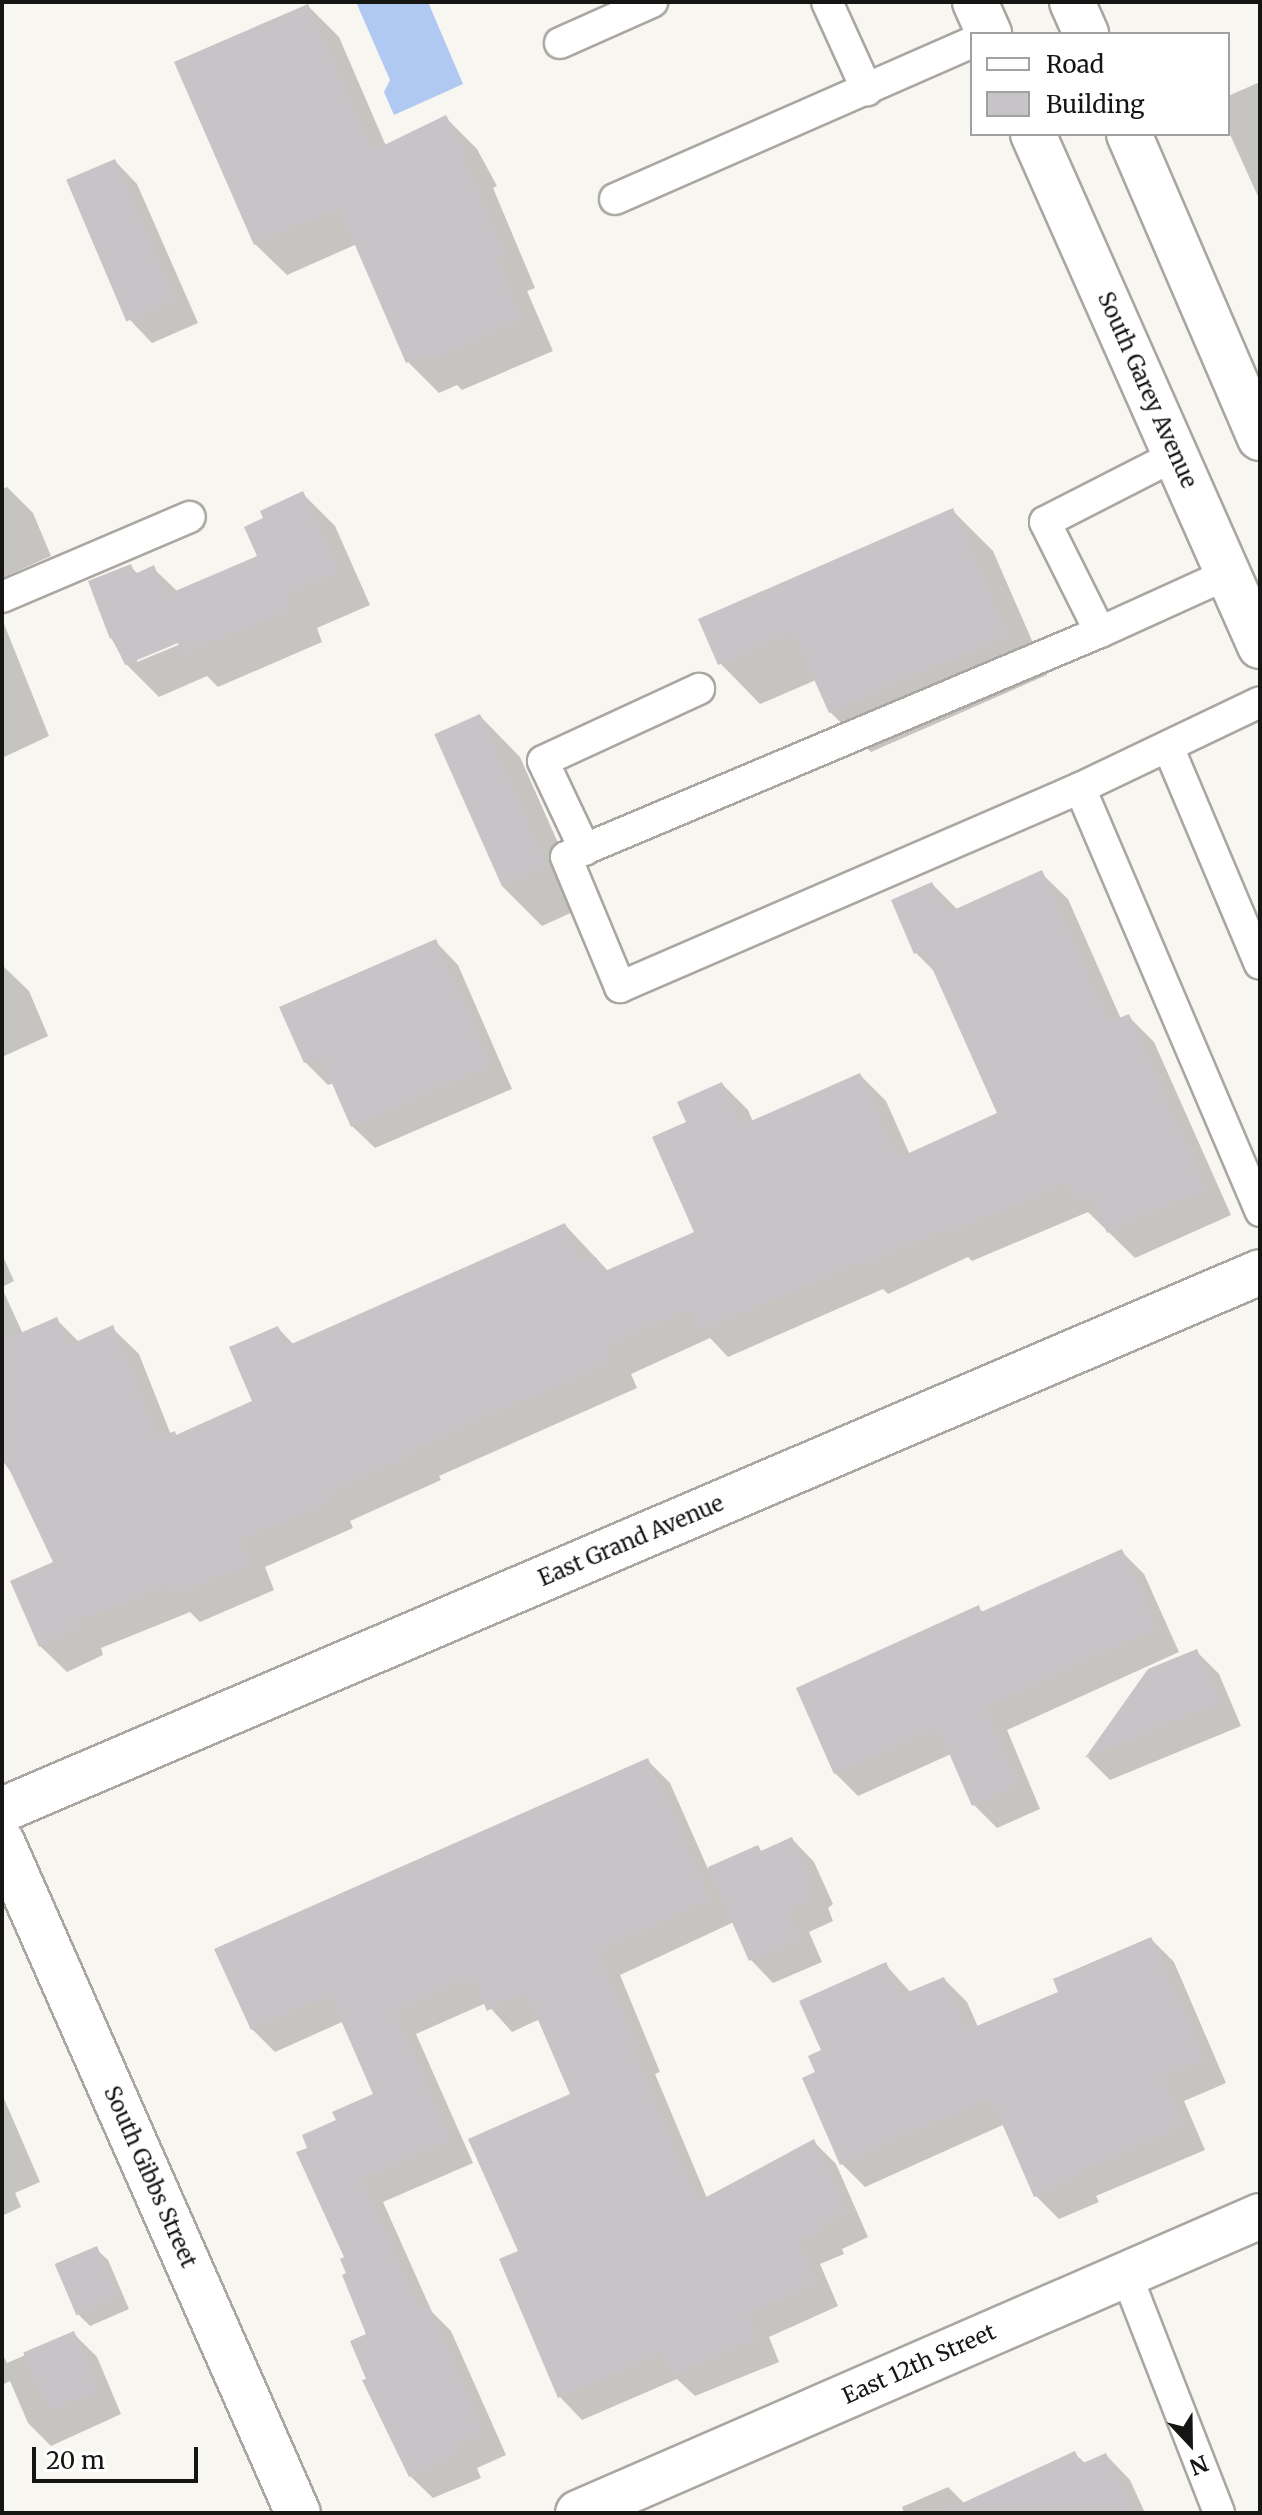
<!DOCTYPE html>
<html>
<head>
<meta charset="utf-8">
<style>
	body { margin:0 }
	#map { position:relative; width:1262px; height:2515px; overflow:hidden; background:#f8f6f0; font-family:Merriweather,serif }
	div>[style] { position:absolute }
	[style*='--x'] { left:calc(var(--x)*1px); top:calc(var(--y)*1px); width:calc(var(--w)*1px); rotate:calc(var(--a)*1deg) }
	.water>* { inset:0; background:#b0c9f2 }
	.shadow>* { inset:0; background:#0003 }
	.building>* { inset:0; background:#c7c3c7; transform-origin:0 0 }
	.roads { filter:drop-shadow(2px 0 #aaa7a2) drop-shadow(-2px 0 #aaa7a2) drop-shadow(0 2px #aaa7a2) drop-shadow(0 -2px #aaa7a2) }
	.lane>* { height:30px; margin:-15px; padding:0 15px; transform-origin:15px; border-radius:15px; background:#fff }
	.street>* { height:44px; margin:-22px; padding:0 22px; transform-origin:22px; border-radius:22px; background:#fff }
	.secondary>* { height:44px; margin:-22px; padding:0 22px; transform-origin:22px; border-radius:22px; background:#fff }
	.primary>* { height:44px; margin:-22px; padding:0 22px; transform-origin:22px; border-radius:22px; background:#fff }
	span { translate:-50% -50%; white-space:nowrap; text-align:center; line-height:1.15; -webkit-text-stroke:7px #fff; paint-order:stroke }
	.street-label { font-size:22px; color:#151513 }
	.frame { position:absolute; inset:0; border:4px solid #151513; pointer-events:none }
	.legend { position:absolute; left:970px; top:32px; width:260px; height:104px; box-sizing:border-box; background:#fff; border:2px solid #a1a1a1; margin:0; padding:10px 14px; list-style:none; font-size:24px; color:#151513 }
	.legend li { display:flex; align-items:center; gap:16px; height:40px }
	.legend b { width:40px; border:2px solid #a1a1a1 }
	.north { position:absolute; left:1150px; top:2403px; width:80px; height:80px; -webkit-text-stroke:6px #fff; paint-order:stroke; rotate:158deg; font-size:22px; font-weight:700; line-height:32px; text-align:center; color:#151513 }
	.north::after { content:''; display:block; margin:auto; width:28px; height:36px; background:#151513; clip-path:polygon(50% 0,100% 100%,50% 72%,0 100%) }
	.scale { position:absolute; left:32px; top:2447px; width:166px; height:36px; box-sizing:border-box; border:4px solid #151513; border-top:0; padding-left:10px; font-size:24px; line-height:28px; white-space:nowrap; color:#151513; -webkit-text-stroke:6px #fff; paint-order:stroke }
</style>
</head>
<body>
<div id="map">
	<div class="water">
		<i style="clip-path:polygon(356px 2px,428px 2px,463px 84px,394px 115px,384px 92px,390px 80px)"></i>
	</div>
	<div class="shadow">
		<i style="clip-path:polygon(308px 6px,339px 37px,386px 146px,445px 117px,477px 149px,497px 186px,493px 188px,535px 288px,527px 291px,553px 351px,462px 390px,457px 385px,439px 393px,408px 362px,357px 244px,287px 275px,255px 244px)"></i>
		<i style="clip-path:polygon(1260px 82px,1260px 201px,1228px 130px,1228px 96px)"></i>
		<i style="clip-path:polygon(115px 161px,137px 184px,198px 323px,152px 343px,130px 320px)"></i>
		<i style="clip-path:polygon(7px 487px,33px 513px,51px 556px,2px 578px,2px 489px)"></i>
		<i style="clip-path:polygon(evenodd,302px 493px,335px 526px,370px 605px,317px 628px,322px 642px,218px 687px,207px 676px,159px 697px,126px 664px,111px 638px,130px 566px,138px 574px,153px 568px,178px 592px,260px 557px,302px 493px,187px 637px,188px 641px,137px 662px,137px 658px,187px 637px)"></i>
		<i style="clip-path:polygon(953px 511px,993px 551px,1047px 675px,871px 752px,830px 712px,816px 680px,760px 704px,720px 663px)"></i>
		<i style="clip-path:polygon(2px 619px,49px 736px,2px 758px)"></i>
		<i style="clip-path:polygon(480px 716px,520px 757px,586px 906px,542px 926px,502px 886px)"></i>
		<i style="clip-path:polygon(1041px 873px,1068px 899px,1121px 1019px,1128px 1016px,1154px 1042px,1231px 1215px,1135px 1258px,1088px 1212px,972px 1261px,968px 1257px,888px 1294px,883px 1289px,728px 1357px,710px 1338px,631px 1374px,637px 1388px,439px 1476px,441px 1480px,350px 1521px,353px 1528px,265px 1567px,274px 1590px,200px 1622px,190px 1612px,101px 1648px,103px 1655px,67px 1672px,40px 1646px,56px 1563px,16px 1479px,2px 1460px,2px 1288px,23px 1334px,56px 1319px,79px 1342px,112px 1328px,139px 1354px,171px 1435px,177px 1436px,255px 1402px,278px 1328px,294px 1345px,565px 1225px,609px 1272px,696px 1233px,689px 1123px,722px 1084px,748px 1110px,753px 1122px,860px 1075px,886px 1101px,910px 1155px,1000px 1114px,937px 974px,916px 953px,932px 884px,958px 910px)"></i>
		<i style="clip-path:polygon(436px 942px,458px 965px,512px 1089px,375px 1148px,352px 1126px,334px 1083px,328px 1085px,305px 1062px)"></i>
		<i style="clip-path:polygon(2px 965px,29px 991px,48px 1036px,2px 1057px)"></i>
		<i style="clip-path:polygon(2px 1254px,14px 1281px,2px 1287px)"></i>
		<i style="clip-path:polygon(1121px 1551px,1144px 1574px,1179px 1652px,1007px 1730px,1040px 1809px,997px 1828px,974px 1805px,951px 1754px,858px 1796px,835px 1773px,978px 1608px,984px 1613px)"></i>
		<i style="clip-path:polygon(1197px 1652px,1219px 1674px,1241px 1726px,1110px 1780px,1088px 1758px,1149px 1671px)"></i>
		<i style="clip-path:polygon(647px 1760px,670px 1783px,708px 1869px,758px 1848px,763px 1853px,792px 1839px,814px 1862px,833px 1904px,828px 1908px,833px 1921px,809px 1932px,822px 1962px,773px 1983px,751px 1960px,734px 1922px,620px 1975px,660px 2072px,655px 2074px,707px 2198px,813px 2141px,836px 2164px,868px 2237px,842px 2249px,844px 2254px,820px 2264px,838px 2306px,769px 2337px,779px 2362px,695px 2396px,677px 2379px,582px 2420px,560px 2397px,521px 2252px,573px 2095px,540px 2019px,512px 2032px,486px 2003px,416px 2034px,473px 2163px,383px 2202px,432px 2312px,451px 2331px,506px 2455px,477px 2468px,481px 2478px,433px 2498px,410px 2476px,347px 2258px,310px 2149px,338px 2121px,376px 2095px,342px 2022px,275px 2052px,252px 2029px)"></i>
		<i style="clip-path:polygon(1151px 1939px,1174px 1962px,1226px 2083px,1184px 2101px,1205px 2150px,1096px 2196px,1099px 2202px,1059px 2219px,1036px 2196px,1005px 2124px,865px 2187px,842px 2164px,818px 2073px,823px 2051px,886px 1965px,911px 1993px,944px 1979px,967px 2002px,978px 2027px,1061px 1993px)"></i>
		<i style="clip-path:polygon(2px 2094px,40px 2182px,15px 2193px,21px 2207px,2px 2216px)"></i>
		<i style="clip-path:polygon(96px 2249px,108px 2260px,129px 2309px,90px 2326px,79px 2315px)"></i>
		<i style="clip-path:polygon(74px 2334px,97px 2357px,121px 2414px,51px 2446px,28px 2423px,10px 2381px,2px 2385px,2px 2353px,7px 2363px)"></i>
		<i style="clip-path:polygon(1074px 2453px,1086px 2464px,1106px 2455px,1130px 2480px,1145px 2513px,904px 2513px,902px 2507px,948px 2487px,964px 2503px)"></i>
	</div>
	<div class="building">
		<i style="clip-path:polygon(308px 4px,372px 151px,446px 115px,467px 154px,463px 156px,505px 256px,497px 260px,523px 320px,429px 360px,427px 354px,406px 363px,339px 208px,254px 245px,174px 62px)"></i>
		<i style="left:115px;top:159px;width:154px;height:53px;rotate:67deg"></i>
		<i style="clip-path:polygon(303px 491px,339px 573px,286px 595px,291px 609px,183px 655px,178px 643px,125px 665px,112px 637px,110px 639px,88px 581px,131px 564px,135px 574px,154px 565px,166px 595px,257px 556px,244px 527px,263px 518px,260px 511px)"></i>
		<i style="clip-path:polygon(953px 508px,1008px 635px,829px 713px,793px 632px,718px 665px,698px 619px)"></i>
		<i style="left:480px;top:714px;width:166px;height:50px;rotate:66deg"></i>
		<i style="clip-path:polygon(1042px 870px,1109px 1022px,1129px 1014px,1206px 1189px,1107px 1233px,1091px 1196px,1076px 1203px,1067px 1183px,944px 1236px,942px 1231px,860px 1269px,858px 1263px,700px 1332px,691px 1310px,606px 1347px,612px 1362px,414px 1449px,416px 1454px,325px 1495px,329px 1502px,240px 1541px,250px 1564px,172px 1597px,167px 1585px,76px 1622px,78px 1629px,39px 1647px,10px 1581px,53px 1562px,2px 1454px,2px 1341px,57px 1317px,69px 1345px,113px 1325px,158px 1438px,175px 1431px,176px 1435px,252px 1401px,229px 1347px,278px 1326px,287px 1346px,565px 1223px,583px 1262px,596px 1257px,603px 1272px,694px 1232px,652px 1137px,686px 1122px,677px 1102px,722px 1082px,742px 1125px,860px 1073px,898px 1158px,997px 1113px,924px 950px,914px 954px,891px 900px,932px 882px,947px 913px)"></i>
		<i style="clip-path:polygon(436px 939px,491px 1066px,351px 1127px,320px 1056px,304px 1063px,279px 1007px)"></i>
		<i style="clip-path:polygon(1122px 1549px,1157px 1629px,985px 1707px,1018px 1786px,972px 1806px,938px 1728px,834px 1774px,796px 1688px,979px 1605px,981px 1612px)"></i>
		<i style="clip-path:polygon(1197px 1649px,1220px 1703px,1085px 1758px,1148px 1669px)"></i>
		<i style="clip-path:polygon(648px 1758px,711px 1900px,598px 1952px,639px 2049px,634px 2051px,697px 2202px,814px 2139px,847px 2214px,820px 2226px,822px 2231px,798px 2241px,817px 2283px,747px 2314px,758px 2339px,671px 2375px,662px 2353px,558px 2398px,499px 2259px,518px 2251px,468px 2139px,570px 2094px,526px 1992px,487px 2011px,473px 1977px,395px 2011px,451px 2141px,362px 2179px,420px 2310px,429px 2306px,484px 2432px,456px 2445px,460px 2455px,409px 2477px,362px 2380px,366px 2379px,350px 2341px,366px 2334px,342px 2275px,346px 2273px,340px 2259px,344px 2257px,296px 2152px,307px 2148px,302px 2135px,336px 2120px,332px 2112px,373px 2094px,330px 1995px,251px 2030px,214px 1949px)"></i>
		<i style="clip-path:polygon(792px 1837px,812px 1881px,806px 1884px,812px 1898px,787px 1909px,800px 1939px,749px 1961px,708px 1867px,758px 1845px,761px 1851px)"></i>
		<i style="clip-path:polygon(1151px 1937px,1205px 2060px,1163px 2078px,1184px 2127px,1075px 2173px,1077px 2179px,1034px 2197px,991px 2098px,840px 2165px,802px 2078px,815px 2072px,808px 2056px,821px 2050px,799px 2001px,886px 1962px,901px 1995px,944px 1977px,967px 2030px,1058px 1992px,1053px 1979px)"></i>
		<i style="left:97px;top:2246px;width:56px;height:46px;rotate:67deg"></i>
		<i style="left:74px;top:2331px;width:65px;height:55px;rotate:67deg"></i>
		<i style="clip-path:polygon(1075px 2451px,1081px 2464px,1106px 2453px,1134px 2513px,941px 2513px)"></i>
	</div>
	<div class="roads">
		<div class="lane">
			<i style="--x:827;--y:2;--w:97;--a:65.6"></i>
			<i style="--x:560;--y:43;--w:101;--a:-24"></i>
			<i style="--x:615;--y:199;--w:390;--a:-23.7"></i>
			<i style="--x:1176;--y:455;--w:147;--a:152.9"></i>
			<i style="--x:1045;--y:522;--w:123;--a:63.4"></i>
			<i style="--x:1100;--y:632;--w:579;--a:157.15"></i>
			<i style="--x:566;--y:857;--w:141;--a:67.4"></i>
			<i style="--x:620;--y:987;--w:501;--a:-23.39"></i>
			<i style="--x:1080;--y:788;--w:199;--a:-25.5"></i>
			<i style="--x:2;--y:597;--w:204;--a:-23.1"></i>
			<i style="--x:1100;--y:632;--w:141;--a:-24.4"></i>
			<i style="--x:1169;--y:749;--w:233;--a:67.1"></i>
			<i style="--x:1080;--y:788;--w:460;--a:66.9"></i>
			<i style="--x:585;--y:850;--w:98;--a:-115.3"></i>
			<i style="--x:543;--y:761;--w:172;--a:-24.8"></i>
			<i style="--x:1126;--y:2274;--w:256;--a:68.7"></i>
		</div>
		<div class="street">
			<i style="--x:2;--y:1842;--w:733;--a:66.2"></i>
			<i style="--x:578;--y:2513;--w:744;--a:-23.53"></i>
		</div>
		<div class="secondary">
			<i style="--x:2;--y:1810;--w:1368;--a:-23.15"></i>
		</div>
		<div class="primary">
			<i style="--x:975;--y:2;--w:35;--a:66"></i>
			<i style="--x:1072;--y:2;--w:35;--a:66"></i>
			<i style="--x:1033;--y:134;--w:560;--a:66.09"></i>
			<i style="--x:1129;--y:134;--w:331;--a:66.7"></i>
		</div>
	</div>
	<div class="street-label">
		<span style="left:1147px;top:390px;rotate:66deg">South Garey Avenue</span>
		<span style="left:631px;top:1541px;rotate:-23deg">East Grand Avenue</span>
		<span style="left:150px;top:2177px;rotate:66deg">South Gibbs Street</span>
		<span style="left:919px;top:2364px;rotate:-24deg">East 12th Street</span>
	</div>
	<div class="frame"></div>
	<ul class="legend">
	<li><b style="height:10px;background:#fff"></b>Road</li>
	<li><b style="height:22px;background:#c7c3c7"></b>Building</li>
	</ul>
	<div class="north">N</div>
	<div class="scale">20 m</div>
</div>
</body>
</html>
